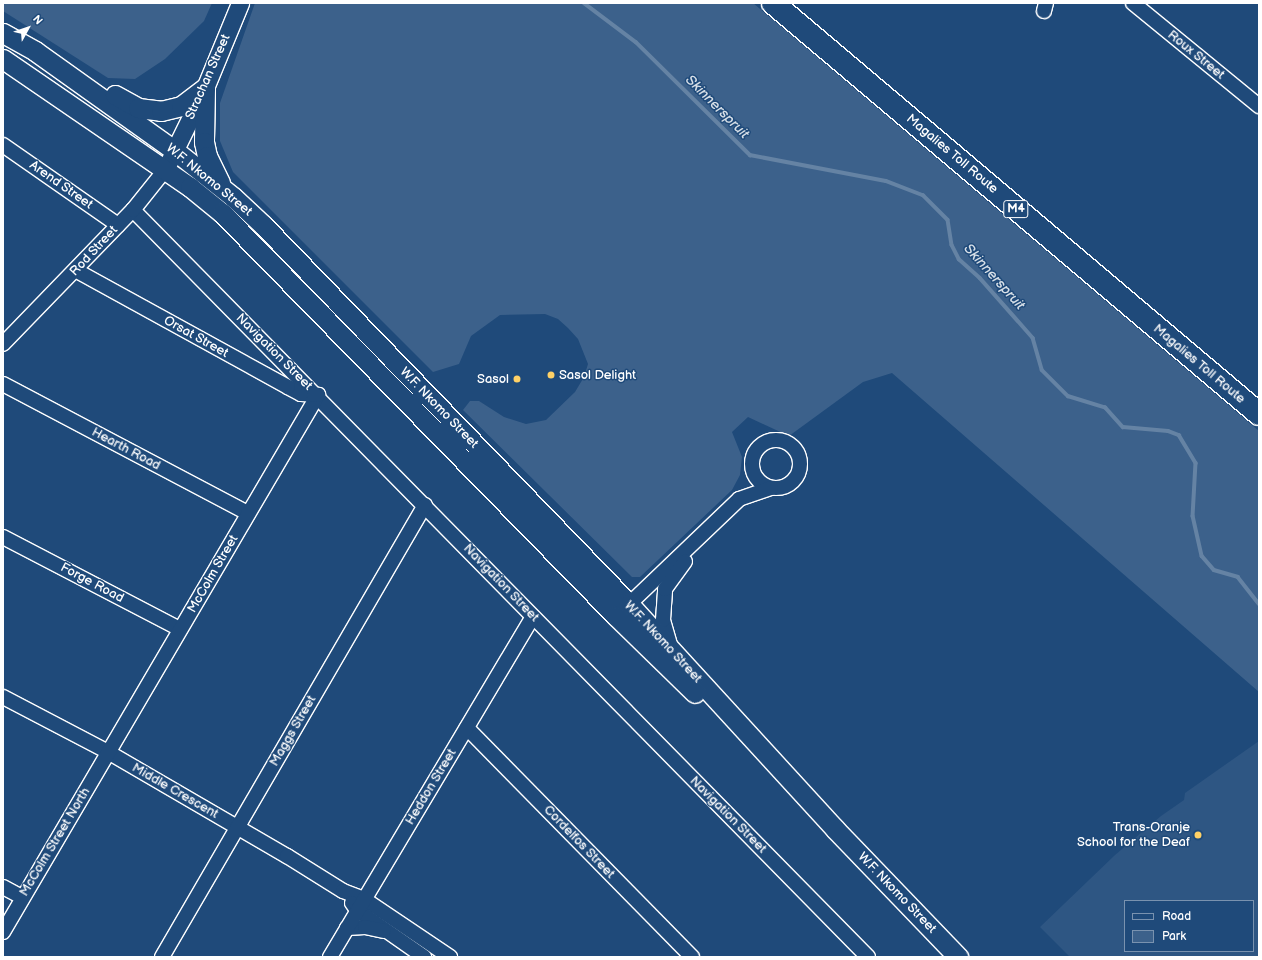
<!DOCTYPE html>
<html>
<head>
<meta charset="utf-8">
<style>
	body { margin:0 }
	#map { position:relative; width:1262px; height:960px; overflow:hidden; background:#1f4a7a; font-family:"Balsamiq Sans",sans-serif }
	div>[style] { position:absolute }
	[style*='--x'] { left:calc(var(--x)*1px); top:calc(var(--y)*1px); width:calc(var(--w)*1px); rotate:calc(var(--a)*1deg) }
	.built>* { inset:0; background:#2e5683 }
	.green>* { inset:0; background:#3c618b }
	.stream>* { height:3.5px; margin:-1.75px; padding:0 1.75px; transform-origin:1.75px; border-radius:1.75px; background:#6583a4 }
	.roads { filter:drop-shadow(1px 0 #fff) drop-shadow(-1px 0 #fff) drop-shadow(0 1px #fff) drop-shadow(0 -1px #fff) }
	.minor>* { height:14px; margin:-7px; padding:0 7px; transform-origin:7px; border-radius:7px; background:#1f4a7a }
	.minor>.ring { margin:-7px; padding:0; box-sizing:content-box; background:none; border:14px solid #1f4a7a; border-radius:50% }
	.tertiary>* { height:17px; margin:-8.5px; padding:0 8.5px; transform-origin:8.5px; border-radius:8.5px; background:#1f4a7a }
	.secondary>* { height:19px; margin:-9.5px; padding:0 9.5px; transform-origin:9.5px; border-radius:9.5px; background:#1f4a7a }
	.motorway>* { height:22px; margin:-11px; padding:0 11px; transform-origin:11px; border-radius:11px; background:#1f4a7a }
	.dots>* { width:11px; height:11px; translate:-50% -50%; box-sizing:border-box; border:2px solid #1f4a7a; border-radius:50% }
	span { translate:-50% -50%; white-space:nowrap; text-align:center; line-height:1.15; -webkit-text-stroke:3px #1f4a7a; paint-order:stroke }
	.shield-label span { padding:1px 3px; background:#1f4a7a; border:1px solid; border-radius:3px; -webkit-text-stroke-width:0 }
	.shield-label { font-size:12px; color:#fff; font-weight:700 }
	.street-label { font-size:13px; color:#fff }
	.poi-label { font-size:13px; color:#fff }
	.left { translate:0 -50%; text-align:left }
	.right { translate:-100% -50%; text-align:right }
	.water-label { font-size:14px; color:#d8e0e8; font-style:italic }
	.frame { position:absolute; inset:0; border:4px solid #fff; pointer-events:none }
	.legend { position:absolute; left:1124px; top:900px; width:130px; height:52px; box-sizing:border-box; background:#1f4a7a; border:1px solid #7992af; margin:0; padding:5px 7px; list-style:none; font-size:12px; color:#fff }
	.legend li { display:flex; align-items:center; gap:8px; height:20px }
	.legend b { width:20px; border:1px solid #7992af }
	.north { position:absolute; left:8px; top:8px; width:40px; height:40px; -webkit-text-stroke:3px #1f4a7a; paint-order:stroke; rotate:50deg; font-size:11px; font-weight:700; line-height:16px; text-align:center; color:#fff }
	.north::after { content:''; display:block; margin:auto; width:14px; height:18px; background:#fff; clip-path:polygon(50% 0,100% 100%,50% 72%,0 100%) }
</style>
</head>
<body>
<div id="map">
	<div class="built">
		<i style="clip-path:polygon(evenodd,1259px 741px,1259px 957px,1070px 957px,1040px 927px,1115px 855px,1161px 816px,1184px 800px,1185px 793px,1259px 741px,1125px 901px,1253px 901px,1253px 951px,1125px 951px,1125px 901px)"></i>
	</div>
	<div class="green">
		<i style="clip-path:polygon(3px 3px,212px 3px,204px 21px,165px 59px,135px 79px,108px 78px,3px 11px)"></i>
		<i style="clip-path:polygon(255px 3px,753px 3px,1259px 431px,1259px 692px,892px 373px,863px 382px,789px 436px,748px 417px,732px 432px,742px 457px,740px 475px,732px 490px,640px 577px,632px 577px,463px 410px,470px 401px,479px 401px,504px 417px,526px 424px,546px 420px,575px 392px,584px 377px,588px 364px,578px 339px,568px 328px,558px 319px,545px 314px,500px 315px,471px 336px,459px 364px,433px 372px,233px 172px,220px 141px,220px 103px)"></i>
	</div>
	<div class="stream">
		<i style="--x:584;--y:3;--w:65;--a:36.9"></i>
		<i style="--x:636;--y:42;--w:161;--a:44.7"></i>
		<i style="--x:750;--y:155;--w:138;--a:10.8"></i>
		<i style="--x:886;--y:181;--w:40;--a:21"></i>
		<i style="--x:923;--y:195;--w:35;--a:45"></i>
		<i style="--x:948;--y:220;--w:25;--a:81"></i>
		<i style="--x:952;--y:245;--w:16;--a:63"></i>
		<i style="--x:959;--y:259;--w:28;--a:42"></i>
		<i style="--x:980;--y:278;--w:80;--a:48.5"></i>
		<i style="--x:1033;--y:338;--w:33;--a:74"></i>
		<i style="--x:1042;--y:370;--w:37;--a:45"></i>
		<i style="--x:1068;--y:396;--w:39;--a:17"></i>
		<i style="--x:1105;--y:407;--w:27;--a:48"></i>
		<i style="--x:1123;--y:427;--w:45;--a:5.1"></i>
		<i style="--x:1168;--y:431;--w:12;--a:20"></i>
		<i style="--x:1179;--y:435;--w:33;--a:59"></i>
		<i style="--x:1196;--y:463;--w:53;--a:93.2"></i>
		<i style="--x:1193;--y:516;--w:41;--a:77.3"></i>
		<i style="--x:1202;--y:556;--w:18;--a:49"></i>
		<i style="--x:1214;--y:570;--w:25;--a:16"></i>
		<i style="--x:1238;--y:577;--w:34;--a:52"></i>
	</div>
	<div class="roads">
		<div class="minor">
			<i style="--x:1133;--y:3;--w:163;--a:39.3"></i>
			<i style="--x:1044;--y:11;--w:8;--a:-76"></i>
			<i style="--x:3;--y:145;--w:140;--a:34.8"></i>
			<i style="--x:133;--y:210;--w:1048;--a:45.46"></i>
			<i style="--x:3;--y:344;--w:187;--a:-45.9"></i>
			<i style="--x:133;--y:210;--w:51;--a:-51.3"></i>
			<i style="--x:3;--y:384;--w:277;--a:27.8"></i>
			<i class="ring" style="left:752px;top:440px;width:34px;height:34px"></i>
			<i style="--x:3;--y:537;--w:199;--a:27.5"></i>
			<i style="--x:622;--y:611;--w:162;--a:-43.7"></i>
			<i style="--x:739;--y:499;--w:34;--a:-19"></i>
			<i style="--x:671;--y:648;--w:29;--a:-106"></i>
			<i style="--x:663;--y:620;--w:31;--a:-86"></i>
			<i style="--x:665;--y:589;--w:34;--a:-54"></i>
			<i style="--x:3;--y:697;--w:119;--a:27.6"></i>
			<i style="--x:108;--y:752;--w:207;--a:30.2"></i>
			<i style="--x:287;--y:856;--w:66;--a:32"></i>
			<i style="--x:343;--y:891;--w:22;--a:21"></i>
			<i style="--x:364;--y:899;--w:104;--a:34"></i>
			<i style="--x:467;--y:728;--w:321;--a:45.5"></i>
			<i style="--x:3;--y:887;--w:21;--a:28"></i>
			<i style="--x:352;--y:903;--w:9;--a:54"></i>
			<i style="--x:357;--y:910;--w:82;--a:35"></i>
			<i style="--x:347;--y:928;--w:18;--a:-3"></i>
			<i style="--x:365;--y:927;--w:19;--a:12"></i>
			<i style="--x:3;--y:932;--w:623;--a:-59.6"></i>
			<i style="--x:318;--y:395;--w:17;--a:-177"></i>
			<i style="--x:301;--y:394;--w:15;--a:-152"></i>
			<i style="--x:288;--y:387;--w:241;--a:-151.2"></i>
			<i style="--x:162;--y:957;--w:523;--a:-59.81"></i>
			<i style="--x:330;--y:957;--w:396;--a:-59.2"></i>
		</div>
		<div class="tertiary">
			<i style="--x:165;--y:170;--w:91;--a:-64"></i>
			<i style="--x:205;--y:88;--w:92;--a:-67.6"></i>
		</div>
		<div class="secondary">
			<i style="--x:3;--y:33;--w:37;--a:29"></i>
			<i style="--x:35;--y:51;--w:171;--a:35.5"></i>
			<i style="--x:174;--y:150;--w:75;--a:38.5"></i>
			<i style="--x:233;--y:197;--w:41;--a:43"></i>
			<i style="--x:263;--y:225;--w:527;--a:46"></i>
			<i style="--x:629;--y:604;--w:305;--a:47.5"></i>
			<i style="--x:835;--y:829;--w:178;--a:46.1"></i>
			<i style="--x:3;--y:59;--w:227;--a:34.4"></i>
			<i style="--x:190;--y:187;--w:41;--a:39.1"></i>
			<i style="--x:222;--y:213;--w:564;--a:45.65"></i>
			<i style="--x:616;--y:616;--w:110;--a:44.3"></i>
			<i style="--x:205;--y:88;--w:54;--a:91.1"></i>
			<i style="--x:204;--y:142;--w:14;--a:78"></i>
			<i style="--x:207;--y:156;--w:30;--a:64"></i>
			<i style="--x:115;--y:95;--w:26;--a:29"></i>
			<i style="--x:138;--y:108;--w:23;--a:7"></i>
			<i style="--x:161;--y:111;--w:21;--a:-14"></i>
			<i style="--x:181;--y:106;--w:30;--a:-37"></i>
		</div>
		<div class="motorway">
			<i style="--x:773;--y:3;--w:636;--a:40.22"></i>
		</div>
	</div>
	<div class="dots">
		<i style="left:551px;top:375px;background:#ffd166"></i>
		<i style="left:517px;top:379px;background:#ffd166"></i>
		<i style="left:1198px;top:835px;background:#ffd166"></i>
	</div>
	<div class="shield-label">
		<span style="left:1016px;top:209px">M4</span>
	</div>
	<div class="street-label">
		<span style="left:1196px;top:55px;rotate:39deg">Roux Street</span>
		<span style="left:208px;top:77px;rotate:-66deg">Strachan Street</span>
		<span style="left:952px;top:154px;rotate:40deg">Magalies Toll Route</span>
		<span style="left:209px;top:180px;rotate:39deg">W.F. Nkomo Street</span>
		<span style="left:61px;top:185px;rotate:35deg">Arend Street</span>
		<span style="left:94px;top:251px;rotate:-47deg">Rod Street</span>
		<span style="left:196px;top:337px;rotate:29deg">Orsat Street</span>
		<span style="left:274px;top:352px;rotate:45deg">Navigation Street</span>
		<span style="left:1199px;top:364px;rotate:40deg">Magalies Toll Route</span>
		<span style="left:439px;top:408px;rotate:46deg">W.F. Nkomo Street</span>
		<span style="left:126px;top:449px;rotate:28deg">Hearth Road</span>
		<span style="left:213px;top:574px;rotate:-60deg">McColm Street</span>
		<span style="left:92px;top:583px;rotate:28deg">Forge Road</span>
		<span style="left:501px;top:583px;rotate:46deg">Navigation Street</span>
		<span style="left:663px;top:642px;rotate:47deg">W.F. Nkomo Street</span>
		<span style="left:293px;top:731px;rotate:-60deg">Maggs Street</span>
		<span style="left:431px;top:787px;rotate:-59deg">Heddon Street</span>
		<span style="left:175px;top:791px;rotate:30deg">Middle Crescent</span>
		<span style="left:728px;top:815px;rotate:45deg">Navigation Street</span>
		<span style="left:55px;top:842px;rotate:-59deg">McColm Street North</span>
		<span style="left:579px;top:842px;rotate:46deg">Cordelfos Street</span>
		<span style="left:897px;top:893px;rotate:46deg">W.F. Nkomo Street</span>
	</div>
	<div class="poi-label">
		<span class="left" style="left:559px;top:375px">Sasol Delight</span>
		<span class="right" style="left:509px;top:379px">Sasol</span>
		<span class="right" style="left:1190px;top:835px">Trans-Oranje<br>School for the Deaf</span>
	</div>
	<div class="water-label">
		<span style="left:717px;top:107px;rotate:45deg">Skinnerspruit</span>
		<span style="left:994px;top:277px;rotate:48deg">Skinnerspruit</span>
	</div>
	<div class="frame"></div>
	<ul class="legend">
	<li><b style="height:5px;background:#1f4a7a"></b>Road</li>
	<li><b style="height:11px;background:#3c618b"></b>Park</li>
	</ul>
	<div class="north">N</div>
</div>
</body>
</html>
